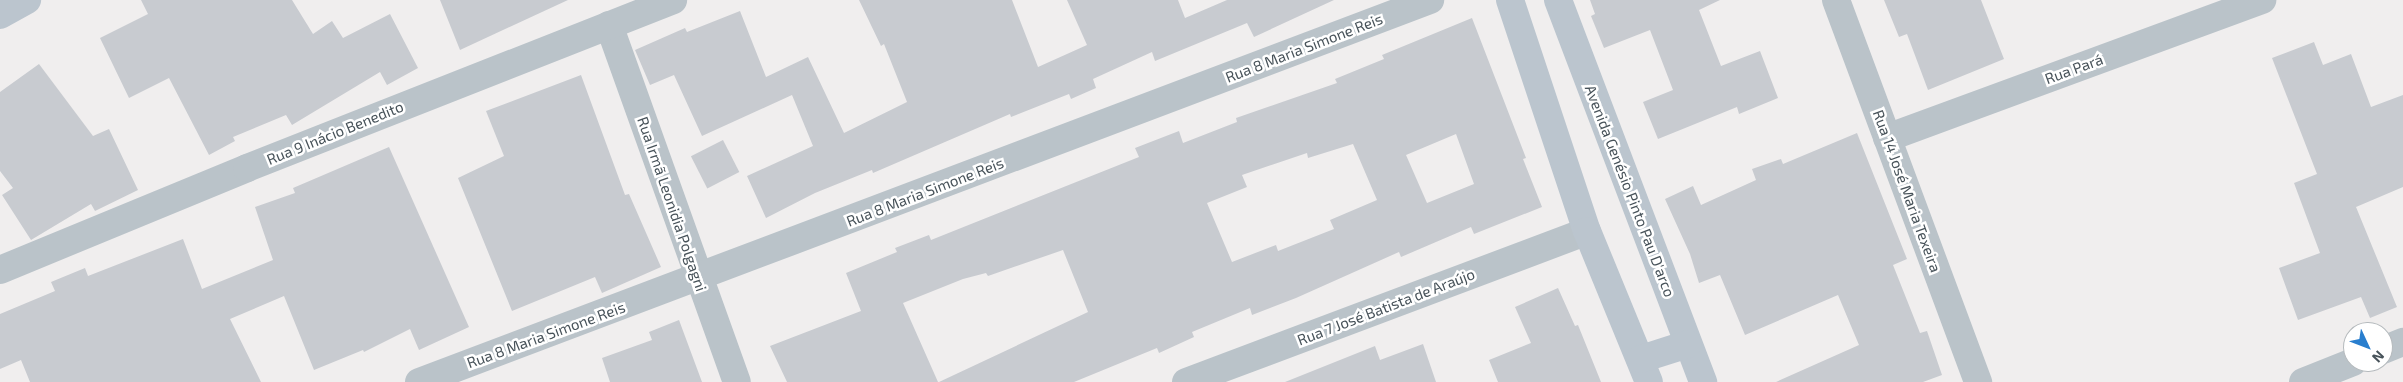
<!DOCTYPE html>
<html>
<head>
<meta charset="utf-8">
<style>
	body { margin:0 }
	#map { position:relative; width:2403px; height:382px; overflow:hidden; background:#f0eeee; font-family:"Exo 2",sans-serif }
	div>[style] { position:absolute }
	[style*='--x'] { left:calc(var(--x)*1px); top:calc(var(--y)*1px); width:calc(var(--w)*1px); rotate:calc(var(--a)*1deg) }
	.building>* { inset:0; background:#c8cbd0; transform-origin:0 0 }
	.street>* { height:28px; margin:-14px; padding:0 14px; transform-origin:14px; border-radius:14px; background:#bac3c9 }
	.secondary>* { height:28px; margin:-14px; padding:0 14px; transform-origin:14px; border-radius:14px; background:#bbc5ce }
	span { translate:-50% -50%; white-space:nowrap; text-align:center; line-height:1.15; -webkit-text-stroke:5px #fff; paint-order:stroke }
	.street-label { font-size:15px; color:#475259 }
	.north { position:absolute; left:2343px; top:322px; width:50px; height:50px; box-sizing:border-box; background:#fff; border:1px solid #b5babd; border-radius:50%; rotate:133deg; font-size:14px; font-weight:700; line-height:20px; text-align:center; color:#475259 }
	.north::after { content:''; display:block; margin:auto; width:18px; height:22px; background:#297ece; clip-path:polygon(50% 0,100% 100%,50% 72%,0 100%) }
</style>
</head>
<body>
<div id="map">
	<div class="building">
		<i style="clip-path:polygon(141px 0,292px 0,313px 34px,332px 21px,343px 38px,390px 14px,418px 68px,387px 85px,380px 72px,292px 125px,286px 115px,233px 137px,235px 141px,209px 155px,169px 78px,129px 98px,100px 38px,148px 14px)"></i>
		<i style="clip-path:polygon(440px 0,568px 0,460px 50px)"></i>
		<i style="clip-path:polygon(859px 0,1012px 0,1038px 67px,1087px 45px,1067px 0,1178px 0,1185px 18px,1227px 0,1334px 0,1254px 37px,1247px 23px,1155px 61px,1152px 52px,1093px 79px,1096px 88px,1071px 99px,1069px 94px,1011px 117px,1010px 114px,873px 173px,872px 170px,815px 193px,766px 218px,747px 176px,813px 146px,792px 95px,702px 136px,674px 75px,650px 85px,635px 50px,685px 28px,687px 32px,740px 11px,766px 77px,808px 57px,844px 133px,907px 102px,884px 44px,881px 46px)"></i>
		<i style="clip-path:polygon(1590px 0,1720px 0,1699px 10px,1721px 66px,1760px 51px,1778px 98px,1739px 114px,1737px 107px,1658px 139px,1643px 102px,1673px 90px,1650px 30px,1604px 48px,1591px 16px,1595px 14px)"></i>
		<i style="clip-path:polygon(1884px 0,1981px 0,2004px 59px,1928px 90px,1907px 34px,1899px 37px)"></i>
		<i style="clip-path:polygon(evenodd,1472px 18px,1526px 158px,1523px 159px,1542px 207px,1474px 234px,1471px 227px,1401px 257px,1399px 252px,1296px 298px,1252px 315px,1250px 308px,1192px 332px,1194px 337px,1159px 353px,1157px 348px,1074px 382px,939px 382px,1088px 312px,1063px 250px,988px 276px,986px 273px,963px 279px,903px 303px,938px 382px,787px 382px,770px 346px,861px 311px,846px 273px,897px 252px,895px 248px,929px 235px,931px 240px,1139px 157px,1135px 148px,1179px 131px,1183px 143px,1237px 122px,1236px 118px,1337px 83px,1335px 79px,1384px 59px,1382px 55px,1472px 18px,1456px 134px,1474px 184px,1427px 203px,1406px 155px,1456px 134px,1472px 18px,1353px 144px,1377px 200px,1330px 220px,1334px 229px,1278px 251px,1276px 245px,1232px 262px,1207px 203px,1247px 187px,1242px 175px,1307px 153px,1308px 158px,1353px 144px)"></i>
		<i style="clip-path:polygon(2314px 42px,2323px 65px,2351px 54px,2371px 107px,2403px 95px,2403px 187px,2356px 207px,2397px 307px,2370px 318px,2361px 297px,2298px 320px,2279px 268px,2320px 253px,2294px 183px,2317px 174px,2272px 58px)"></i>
		<i style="clip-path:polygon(39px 64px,93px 136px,109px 129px,138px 190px,95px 211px,91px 204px,31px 240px,2px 195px,13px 188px,0 171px,0 92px)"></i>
		<i style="clip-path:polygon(581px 75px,625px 195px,629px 194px,661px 267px,602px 293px,595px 277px,512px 311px,458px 178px,504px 156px,486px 111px)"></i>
		<i style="clip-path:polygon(1857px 133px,1907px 259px,1893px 265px,1920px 333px,1927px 331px,1942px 375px,1923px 382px,1776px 382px,1859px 345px,1838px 295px,1745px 335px,1720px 275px,1699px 283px,1690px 254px,1665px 199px,1693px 186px,1701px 205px,1756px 180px,1752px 169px,1781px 159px,1783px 164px)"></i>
		<i style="left:723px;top:140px;width:36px;height:36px;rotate:63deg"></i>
		<i style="clip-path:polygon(389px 147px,469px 327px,419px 350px,410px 329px,364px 352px,363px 350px,314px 370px,284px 296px,230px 319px,261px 382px,30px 382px,21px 360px,0 369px,0 314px,55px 291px,51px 282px,85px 268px,88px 276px,183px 239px,202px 289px,273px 260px,255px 207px,295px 193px,293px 188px)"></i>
		<i style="clip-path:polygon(1558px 288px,1575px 326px,1578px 325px,1601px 382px,1498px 382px,1489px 360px,1531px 343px,1515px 307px)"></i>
		<i style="clip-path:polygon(679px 320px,702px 382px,610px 382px,602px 358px,652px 340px,649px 332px)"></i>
		<i style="clip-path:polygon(1423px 344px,1436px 382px,1285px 382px,1375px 346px,1380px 360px)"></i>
	</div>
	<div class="street">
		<i style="--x:1836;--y:0;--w:408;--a:69.6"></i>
		<i style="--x:609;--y:25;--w:379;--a:70.3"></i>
		<i style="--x:1887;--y:138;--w:400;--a:-20.2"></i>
		<i style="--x:0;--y:270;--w:267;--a:-22.4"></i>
		<i style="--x:247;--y:168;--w:458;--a:-21.5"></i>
		<i style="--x:2383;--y:350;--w:22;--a:-22"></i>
		<i style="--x:419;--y:382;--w:1081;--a:-20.7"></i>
		<i style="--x:1186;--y:382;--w:428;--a:-20.6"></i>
		<i style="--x:2303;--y:382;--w:54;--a:-21.8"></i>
	</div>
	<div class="secondary">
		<i style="--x:1510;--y:0;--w:243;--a:71.6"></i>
		<i style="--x:1587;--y:231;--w:163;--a:67.7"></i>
		<i style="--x:1558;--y:0;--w:409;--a:69.2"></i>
		<i style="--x:0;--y:15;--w:31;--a:-29"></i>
		<i style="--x:1641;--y:359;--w:49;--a:-17.7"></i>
	</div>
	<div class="street-label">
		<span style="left:1304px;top:48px;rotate:-21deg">Rua 8 Maria Simone Reis</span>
		<span style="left:2074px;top:69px;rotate:-20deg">Rua Pará</span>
		<span style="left:335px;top:133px;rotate:-22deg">Rua 9 Inácio Benedito</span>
		<span style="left:1630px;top:191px;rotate:69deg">Avenida Genésio Pinto Pau D'arco</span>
		<span style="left:1907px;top:191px;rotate:70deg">Rua 14 José Maria Texeira</span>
		<span style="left:925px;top:192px;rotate:-21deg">Rua 8 Maria Simone Reis</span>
		<span style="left:672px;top:204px;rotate:71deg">Rua Irmã Leonidia Polgagni</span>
		<span style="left:1386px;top:307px;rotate:-21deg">Rua 7 José Batista de Araújo</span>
		<span style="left:546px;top:335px;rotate:-20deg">Rua 8 Maria Simone Reis</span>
	</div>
	<div class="north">N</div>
</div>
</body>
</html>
